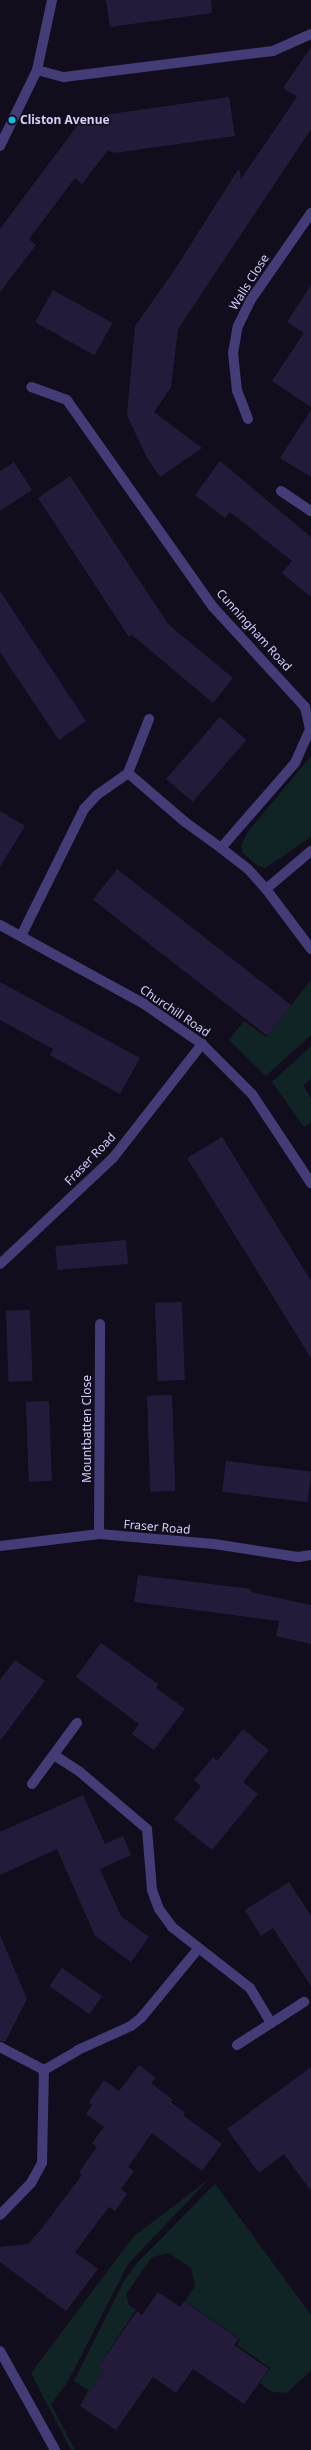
<!DOCTYPE html>
<html>
<head>
<meta charset="utf-8">
<style>
	body { margin:0 }
	#map { position:relative; width:311px; height:2450px; overflow:hidden; background:#110d1c; font-family:"Noto Sans",sans-serif }
	div>[style] { position:absolute }
	[style*='--x'] { left:calc(var(--x)*1px); top:calc(var(--y)*1px); width:calc(var(--w)*1px); rotate:calc(var(--a)*1deg) }
	.green>* { inset:0; background:#112425 }
	.building>* { inset:0; background:#241b3b; transform-origin:0 0 }
	.minor>* { height:10px; margin:-5px; padding:0 5px; transform-origin:5px; border-radius:5px; background:#433c77 }
	.dots>* { width:11px; height:11px; translate:-50% -50%; box-sizing:border-box; border:2px solid #110d1c; border-radius:50% }
	span { translate:-50% -50%; white-space:nowrap; text-align:center; line-height:1.15; -webkit-text-stroke:3px #110d1c; paint-order:stroke }
	.poi-label { font-size:12px; color:#d5cdfa; font-weight:700 }
	.left { translate:0 -50%; text-align:left }
	.street-label { font-size:12px; color:#d5cdfa }
</style>
</head>
<body>
<div id="map">
	<div class="green">
		<i style="clip-path:polygon(311px 756px,311px 837px,265px 868px,257px 865px,243px 853px,241px 846px,247px 833px)"></i>
		<i style="clip-path:polygon(311px 980px,311px 1035px,266px 1076px,229px 1040px,244px 1021px,266px 1037px)"></i>
		<i style="clip-path:polygon(311px 1046px,311px 1079px,303px 1085px,311px 1098px,311px 1122px,304px 1127px,272px 1082px)"></i>
		<i style="clip-path:polygon(209px 2179px,128px 2264px,67px 2383px,51px 2404px,75px 2450px,71px 2450px,31px 2373px,133px 2237px)"></i>
		<i style="clip-path:polygon(215px 2184px,311px 2315px,311px 2370px,287px 2393px,272px 2392px,260px 2383px,270px 2368px,237px 2345px,240px 2339px,185px 2301px,195px 2286px,191px 2268px,169px 2253px,152px 2257px,126px 2294px,129px 2305px,136px 2310px,98px 2367px,104px 2371px,80px 2406px,88px 2390px,74px 2381px,124px 2281px,137px 2263px)"></i>
	</div>
	<div class="building">
		<i style="clip-path:polygon(106px 0,211px 0,212px 13px,110px 27px)"></i>
		<i style="clip-path:polygon(311px 47px,311px 129px,178px 329px,171px 387px,154px 412px,202px 448px,160px 477px,146px 456px,127px 415px,135px 326px,174px 271px,239px 168px,241px 179px,297px 97px,283px 88px)"></i>
		<i style="clip-path:polygon(229px 97px,235px 136px,114px 153px,108px 150px,82px 184px,75px 178px,29px 239px,36px 245px,0 292px,0 229px,83px 118px)"></i>
		<i style="clip-path:polygon(311px 285px,311px 407px,272px 381px,304px 333px,287px 322px)"></i>
		<i style="left:53px;top:290px;width:68px;height:37px;rotate:29deg"></i>
		<i style="clip-path:polygon(311px 410px,311px 477px,280px 458px)"></i>
		<i style="clip-path:polygon(220px 461px,311px 537px,311px 597px,282px 573px,292px 561px,230px 512px,225px 518px,195px 495px)"></i>
		<i style="clip-path:polygon(14px 462px,32px 490px,0 511px,0 471px)"></i>
		<i style="clip-path:polygon(70px 476px,169px 625px,233px 678px,213px 703px,132px 635px,129px 637px,38px 498px)"></i>
		<i style="clip-path:polygon(0 591px,86px 721px,59px 740px,0 652px)"></i>
		<i style="left:220px;top:717px;width:35px;height:82px;rotate:41deg"></i>
		<i style="clip-path:polygon(0 811px,25px 826px,0 867px)"></i>
		<i style="left:117px;top:869px;width:221px;height:39px;rotate:38deg"></i>
		<i style="clip-path:polygon(0 982px,140px 1058px,120px 1094px,50px 1055px,53px 1049px,0 1020px)"></i>
		<i style="clip-path:polygon(222px 1137px,311px 1281px,311px 1358px,187px 1158px)"></i>
		<i style="left:126px;top:1240px;width:24px;height:71px;rotate:85deg"></i>
		<i style="left:182px;top:1302px;width:78px;height:27px;rotate:88deg"></i>
		<i style="left:30px;top:1310px;width:71px;height:24px;rotate:88deg"></i>
		<i style="left:172px;top:1395px;width:96px;height:25px;rotate:88deg"></i>
		<i style="left:49px;top:1401px;width:80px;height:23px;rotate:88deg"></i>
		<i style="left:226px;top:1461px;width:86px;height:31px;rotate:7deg"></i>
		<i style="clip-path:polygon(138px 1575px,251px 1589px,251px 1592px,311px 1605px,311px 1644px,276px 1636px,279px 1621px,134px 1602px)"></i>
		<i style="clip-path:polygon(101px 1643px,158px 1684px,156px 1688px,185px 1709px,154px 1750px,132px 1734px,139px 1724px,76px 1677px)"></i>
		<i style="clip-path:polygon(15px 1660px,45px 1681px,0 1741px,0 1680px)"></i>
		<i style="clip-path:polygon(243px 1729px,269px 1750px,243px 1782px,258px 1794px,212px 1850px,174px 1819px,201px 1786px,194px 1780px,213px 1757px,217px 1761px)"></i>
		<i style="clip-path:polygon(83px 1795px,105px 1844px,123px 1836px,131px 1855px,100px 1869px,121px 1916px,149px 1937px,131px 1962px,95px 1936px,57px 1849px,0 1875px,0 1832px)"></i>
		<i style="clip-path:polygon(289px 1882px,311px 1916px,311px 1986px,273px 1928px,261px 1936px,245px 1910px)"></i>
		<i style="clip-path:polygon(0 1935px,27px 1999px,5px 2042px,0 2041px)"></i>
		<i style="left:62px;top:1968px;width:49px;height:22px;rotate:35deg"></i>
		<i style="clip-path:polygon(139px 2065px,156px 2078px,151px 2083px,173px 2100px,171px 2102px,185px 2113px,183px 2115px,222px 2144px,202px 2171px,152px 2133px,128px 2167px,134px 2171px,121px 2189px,127px 2194px,115px 2211px,109px 2207px,75px 2252px,98px 2269px,66px 2311px,0 2262px,0 2247px,28px 2244px,42px 2228px,82px 2175px,79px 2172px,97px 2147px,92px 2143px,104px 2127px,86px 2114px,92px 2105px,89px 2102px,104px 2080px,119px 2091px)"></i>
		<i style="clip-path:polygon(311px 2067px,311px 2191px,284px 2154px,259px 2173px,227px 2129px)"></i>
		<i style="clip-path:polygon(158px 2292px,180px 2307px,184px 2301px,239px 2339px,234px 2345px,269px 2369px,244px 2404px,193px 2369px,176px 2393px,153px 2377px,116px 2430px,80px 2406px,104px 2371px,98px 2367px,137px 2311px,142px 2315px)"></i>
	</div>
	<div class="minor">
		<i style="--x:37;--y:70;--w:28;--a:15"></i>
		<i style="--x:64;--y:77;--w:211;--a:-7.1"></i>
		<i style="--x:273;--y:51;--w:42;--a:-24.1"></i>
		<i style="--x:0;--y:146;--w:85;--a:-64"></i>
		<i style="--x:37;--y:70;--w:72;--a:-77.9"></i>
		<i style="--x:248;--y:419;--w:30;--a:-111"></i>
		<i style="--x:237;--y:391;--w:38;--a:-96"></i>
		<i style="--x:233;--y:353;--w:27;--a:-80"></i>
		<i style="--x:238;--y:326;--w:28;--a:-64"></i>
		<i style="--x:250;--y:301;--w:107;--a:-55.3"></i>
		<i style="--x:281;--y:491;--w:36;--a:34"></i>
		<i style="--x:128;--y:773;--w:58;--a:-68.7"></i>
		<i style="--x:221;--y:848;--w:34;--a:38"></i>
		<i style="--x:248;--y:869;--w:27;--a:48"></i>
		<i style="--x:266;--y:889;--w:75;--a:53.1"></i>
		<i style="--x:266;--y:889;--w:59;--a:-40.2"></i>
		<i style="--x:0;--y:925;--w:164;--a:28.7"></i>
		<i style="--x:144;--y:1004;--w:70;--a:34.6"></i>
		<i style="--x:202;--y:1044;--w:71;--a:45"></i>
		<i style="--x:252;--y:1094;--w:107;--a:56.5"></i>
		<i style="--x:21;--y:936;--w:142;--a:-63.6"></i>
		<i style="--x:84;--y:809;--w:19;--a:-47"></i>
		<i style="--x:97;--y:795;--w:38;--a:-35"></i>
		<i style="--x:128;--y:773;--w:75;--a:40.7"></i>
		<i style="--x:185;--y:822;--w:44;--a:35.8"></i>
		<i style="--x:221;--y:848;--w:113;--a:-49"></i>
		<i style="--x:295;--y:763;--w:37;--a:-66"></i>
		<i style="--x:310;--y:729;--w:23;--a:-103"></i>
		<i style="--x:305;--y:707;--w:136;--a:-132.6"></i>
		<i style="--x:213;--y:607;--w:253;--a:-125.2"></i>
		<i style="--x:67;--y:400;--w:38;--a:-160"></i>
		<i style="--x:0;--y:1264;--w:155;--a:-43.2"></i>
		<i style="--x:113;--y:1158;--w:145;--a:-52"></i>
		<i style="--x:99;--y:1534;--w:210;--a:-89.7"></i>
		<i style="--x:0;--y:1546;--w:100;--a:-6.9"></i>
		<i style="--x:99;--y:1534;--w:115;--a:5"></i>
		<i style="--x:214;--y:1544;--w:85;--a:8.8"></i>
		<i style="--x:298;--y:1557;--w:13;--a:-9"></i>
		<i style="--x:54;--y:1755;--w:31;--a:33"></i>
		<i style="--x:80;--y:1772;--w:88;--a:40.4"></i>
		<i style="--x:147;--y:1829;--w:61;--a:85.3"></i>
		<i style="--x:152;--y:1890;--w:20;--a:70"></i>
		<i style="--x:159;--y:1909;--w:22;--a:54"></i>
		<i style="--x:172;--y:1927;--w:99;--a:38"></i>
		<i style="--x:250;--y:1988;--w:41;--a:59"></i>
		<i style="--x:32;--y:1784;--w:76;--a:-53.6"></i>
		<i style="--x:237;--y:2045;--w:80;--a:-32.7"></i>
		<i style="--x:0;--y:2047;--w:50;--a:27.6"></i>
		<i style="--x:0;--y:2215;--w:45;--a:-45.9"></i>
		<i style="--x:31;--y:2183;--w:23;--a:-61"></i>
		<i style="--x:42;--y:2163;--w:93;--a:-88.8"></i>
		<i style="--x:44;--y:2070;--w:39;--a:-30"></i>
		<i style="--x:78;--y:2050;--w:58;--a:-24.4"></i>
		<i style="--x:131;--y:2026;--w:13;--a:-39"></i>
		<i style="--x:141;--y:2018;--w:89;--a:-50.4"></i>
		<i style="--x:0;--y:2351;--w:113;--a:60.9"></i>
	</div>
	<div class="dots">
		<i style="left:12px;top:120px;background:#15bcde"></i>
	</div>
	<div class="poi-label">
		<span class="left" style="left:20px;top:120px">Cliston Avenue</span>
	</div>
	<div class="street-label">
		<span style="left:249px;top:282px;rotate:-58deg">Walls Close</span>
		<span style="left:254px;top:630px;rotate:48deg">Cunningham Road</span>
		<span style="left:175px;top:1011px;rotate:34deg">Churchill Road</span>
		<span style="left:90px;top:1159px;rotate:-46deg">Fraser Road</span>
		<span style="left:87px;top:1429px;rotate:-90deg">Mountbatten Close</span>
		<span style="left:157px;top:1527px;rotate:5deg">Fraser Road</span>
	</div>
</div>
</body>
</html>
